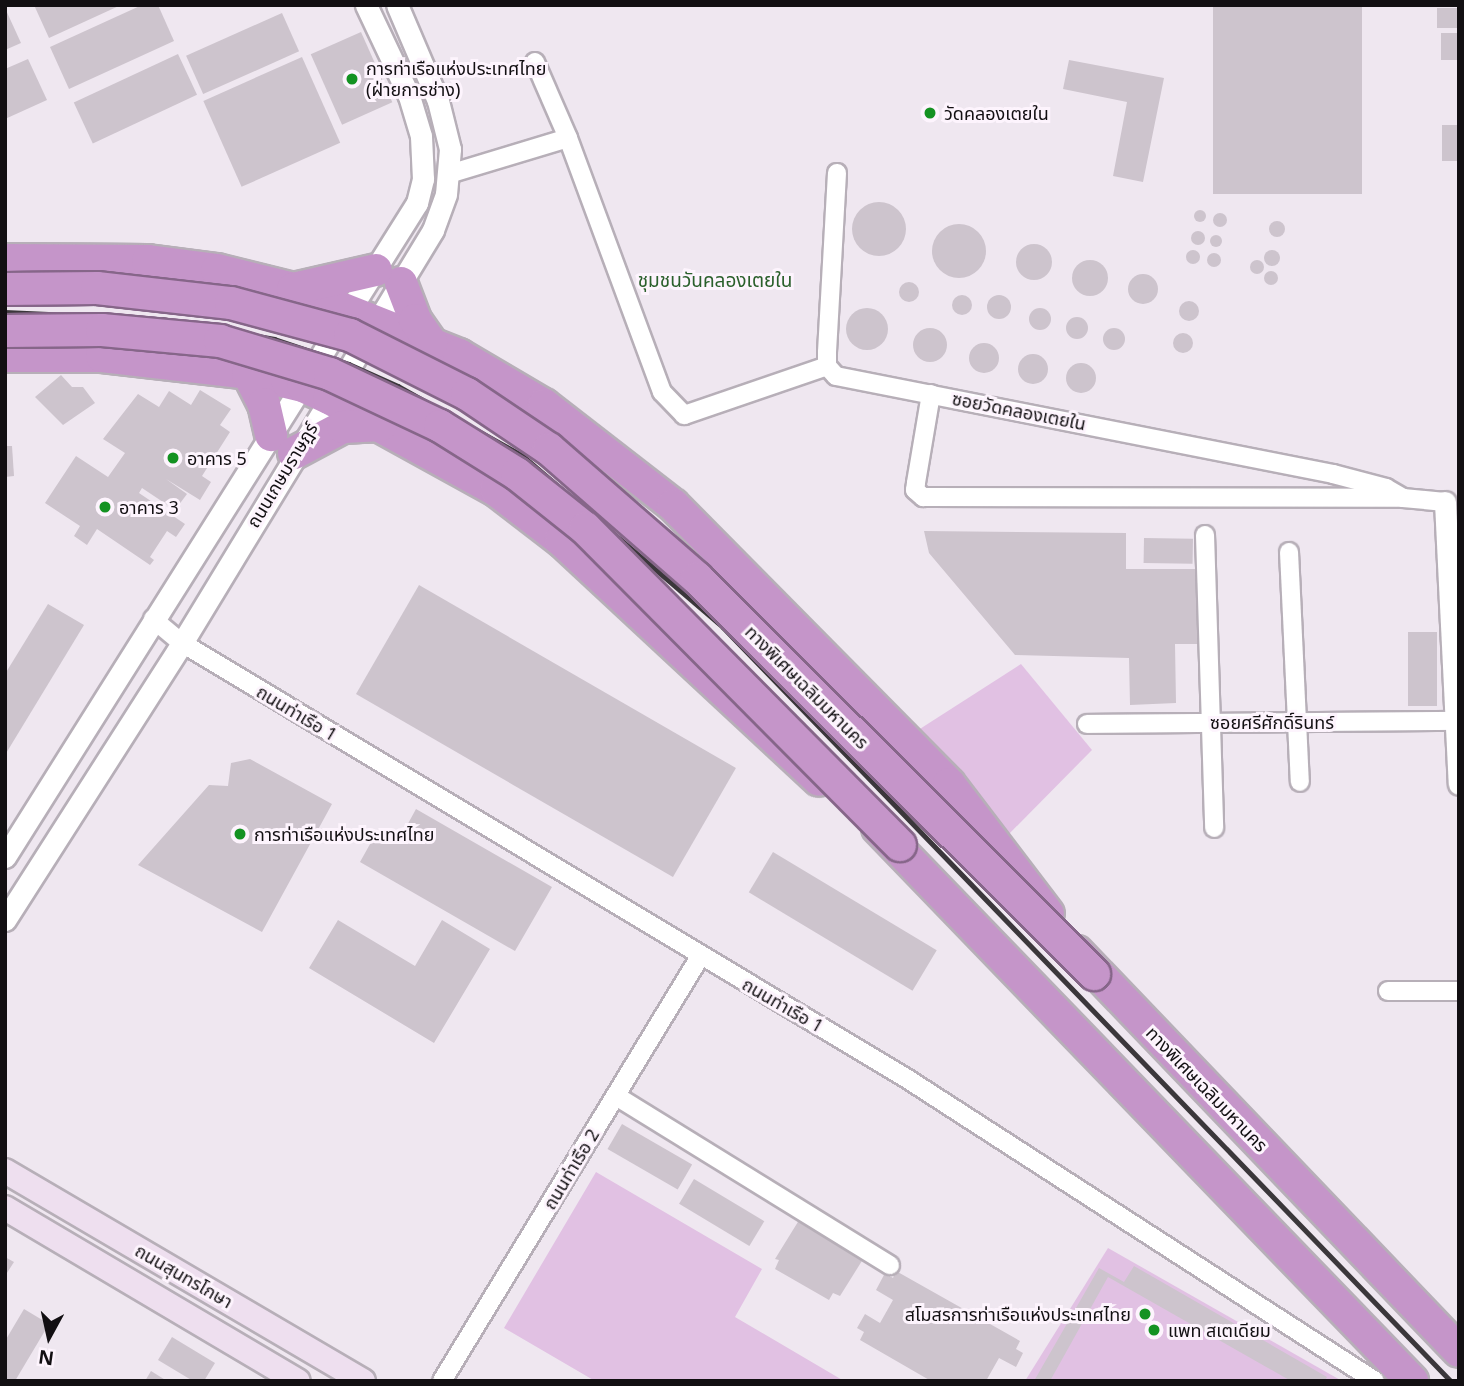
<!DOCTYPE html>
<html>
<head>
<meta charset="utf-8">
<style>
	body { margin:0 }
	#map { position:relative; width:1464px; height:1386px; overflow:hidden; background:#efe7f0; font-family:"Noto Sans","Noto Sans Thai",sans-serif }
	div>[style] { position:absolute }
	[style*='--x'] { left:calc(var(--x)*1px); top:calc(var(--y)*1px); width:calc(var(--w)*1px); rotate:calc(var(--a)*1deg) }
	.green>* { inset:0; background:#e1c1e3 }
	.building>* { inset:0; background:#cdc4cd; transform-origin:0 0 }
	.round { border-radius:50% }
	.roads { filter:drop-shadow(2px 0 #b7afb8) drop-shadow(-2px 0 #b7afb8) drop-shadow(0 2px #b7afb8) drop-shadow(0 -2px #b7afb8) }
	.minor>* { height:18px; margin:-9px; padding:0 9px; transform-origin:9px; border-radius:9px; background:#fff }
	.tertiary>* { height:21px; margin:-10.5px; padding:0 10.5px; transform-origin:10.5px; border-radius:10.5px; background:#fff }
	.secondary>* { height:24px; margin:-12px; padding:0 12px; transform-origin:12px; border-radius:12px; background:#eedfef }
	.motorway>* { height:32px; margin:-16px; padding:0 16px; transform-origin:16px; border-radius:16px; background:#c595c9 }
	.rail>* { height:4.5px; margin:-2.25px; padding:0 2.25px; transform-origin:2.25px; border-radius:2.25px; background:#3b373b }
	.bridges { filter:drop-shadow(2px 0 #866689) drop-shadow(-2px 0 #866689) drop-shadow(0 2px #866689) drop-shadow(0 -2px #866689) }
	.motorway-bridge>* { height:32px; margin:-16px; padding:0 16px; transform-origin:16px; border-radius:16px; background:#c595c9 }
	.dots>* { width:19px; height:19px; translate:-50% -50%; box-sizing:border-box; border:4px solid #fdf4fd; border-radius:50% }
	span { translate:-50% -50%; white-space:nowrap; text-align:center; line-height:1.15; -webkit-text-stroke:6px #fdf4fd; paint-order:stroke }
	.poi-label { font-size:18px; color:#120f12 }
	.left { translate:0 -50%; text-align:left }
	.right { translate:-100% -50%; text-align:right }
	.street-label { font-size:18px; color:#120f12 }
	.neighbourhood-label { font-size:19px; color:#2b602c }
	.frame { position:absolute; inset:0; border:7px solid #120f12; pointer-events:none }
	.north { position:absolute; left:14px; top:1302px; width:70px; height:70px; -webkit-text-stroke:5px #fdf4fd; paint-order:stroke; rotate:188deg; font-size:19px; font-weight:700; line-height:28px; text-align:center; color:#120f12 }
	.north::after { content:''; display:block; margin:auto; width:24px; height:32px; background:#120f12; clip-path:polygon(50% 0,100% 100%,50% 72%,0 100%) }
</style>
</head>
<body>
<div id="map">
	<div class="green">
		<i style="clip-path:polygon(1021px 664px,1092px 750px,1007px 836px,912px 734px)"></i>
		<i style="clip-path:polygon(596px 1172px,762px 1269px,735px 1317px,844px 1381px,595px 1381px,504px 1328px)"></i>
		<i style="clip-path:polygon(1108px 1248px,1342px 1381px,1025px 1381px)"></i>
	</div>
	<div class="building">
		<i style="clip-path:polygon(34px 5px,121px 5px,49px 38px)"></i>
		<i style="clip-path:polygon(142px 5px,158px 5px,174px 41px,69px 89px,50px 47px)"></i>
		<i style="left:1213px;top:5px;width:149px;height:189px"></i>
		<i style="clip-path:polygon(5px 8px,21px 43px,5px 50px)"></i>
		<i style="left:1437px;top:8px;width:22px;height:20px"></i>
		<i style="left:282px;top:13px;width:42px;height:105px;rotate:66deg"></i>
		<i style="left:361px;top:32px;width:77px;height:55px;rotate:66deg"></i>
		<i style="left:1441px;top:33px;width:18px;height:27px"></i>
		<i style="left:178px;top:54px;width:45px;height:115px;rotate:65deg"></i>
		<i style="left:302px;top:57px;width:94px;height:108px;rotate:66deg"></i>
		<i style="clip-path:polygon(28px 59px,47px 100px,5px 119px,5px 69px)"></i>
		<i style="clip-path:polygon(1069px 60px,1164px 78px,1143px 182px,1113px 176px,1127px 102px,1063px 89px)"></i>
		<i style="left:1442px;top:125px;width:17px;height:36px"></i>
		<i class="round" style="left:852px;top:202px;width:54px;height:54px"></i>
		<i class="round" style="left:1194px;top:210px;width:12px;height:12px"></i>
		<i class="round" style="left:1213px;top:213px;width:14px;height:14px"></i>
		<i class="round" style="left:1269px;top:221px;width:16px;height:16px"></i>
		<i class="round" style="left:932px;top:224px;width:54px;height:54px"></i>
		<i class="round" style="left:1191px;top:231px;width:14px;height:14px"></i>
		<i class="round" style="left:1210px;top:235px;width:12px;height:12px"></i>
		<i class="round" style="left:1016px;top:244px;width:36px;height:36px"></i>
		<i class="round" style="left:1264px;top:250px;width:16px;height:16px"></i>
		<i class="round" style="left:1186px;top:250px;width:14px;height:14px"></i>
		<i class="round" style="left:1207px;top:253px;width:14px;height:14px"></i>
		<i class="round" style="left:1072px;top:260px;width:36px;height:36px"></i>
		<i class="round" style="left:1250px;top:260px;width:14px;height:14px"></i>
		<i class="round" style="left:1264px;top:271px;width:14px;height:14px"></i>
		<i class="round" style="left:1128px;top:274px;width:30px;height:30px"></i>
		<i class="round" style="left:899px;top:282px;width:20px;height:20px"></i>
		<i class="round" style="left:952px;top:295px;width:20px;height:20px"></i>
		<i class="round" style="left:987px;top:295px;width:24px;height:24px"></i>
		<i class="round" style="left:1179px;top:301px;width:20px;height:20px"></i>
		<i class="round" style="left:1029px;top:308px;width:22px;height:22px"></i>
		<i class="round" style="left:846px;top:308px;width:42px;height:42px"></i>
		<i class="round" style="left:1066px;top:317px;width:22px;height:22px"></i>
		<i class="round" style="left:913px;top:328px;width:34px;height:34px"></i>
		<i class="round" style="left:1103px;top:328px;width:22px;height:22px"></i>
		<i class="round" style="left:1173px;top:333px;width:20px;height:20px"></i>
		<i class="round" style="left:969px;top:343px;width:30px;height:30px"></i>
		<i class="round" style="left:1018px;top:354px;width:30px;height:30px"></i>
		<i class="round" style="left:1066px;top:363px;width:30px;height:30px"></i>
		<i style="clip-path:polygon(61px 375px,72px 387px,83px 387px,95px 403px,63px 425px,35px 397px)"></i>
		<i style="clip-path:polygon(200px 390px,231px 409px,220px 425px,230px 432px,202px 476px,211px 482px,200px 500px,166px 479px,187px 494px,175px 510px,142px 488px,139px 493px,185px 524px,176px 537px,167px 531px,150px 557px,154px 560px,150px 565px,97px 529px,87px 545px,74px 536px,80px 526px,45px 503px,76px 456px,108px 477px,125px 453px,103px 439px,138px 394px,159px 407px,169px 391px,191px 405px)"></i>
		<i style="clip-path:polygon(5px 446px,12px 446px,14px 476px,5px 477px)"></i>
		<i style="clip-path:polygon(924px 531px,1126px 533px,1126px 569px,1206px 569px,1209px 644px,1175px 644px,1176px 703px,1130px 705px,1129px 658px,1015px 655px,929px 553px)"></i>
		<i style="left:1144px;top:538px;width:49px;height:25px;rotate:1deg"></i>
		<i style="left:419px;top:585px;width:366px;height:126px;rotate:30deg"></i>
		<i style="clip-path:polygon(48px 604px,84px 625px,5px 755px,5px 674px)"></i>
		<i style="left:1408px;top:632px;width:29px;height:74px"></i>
		<i style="clip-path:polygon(250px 759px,332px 804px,262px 932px,138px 865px,209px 785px,228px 786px,231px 763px)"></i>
		<i style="clip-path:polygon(416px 809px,552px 887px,515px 951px,360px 862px,379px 828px,399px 840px)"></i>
		<i style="left:773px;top:852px;width:191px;height:47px;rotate:31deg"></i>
		<i style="clip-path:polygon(338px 920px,415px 966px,442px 920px,490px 949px,434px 1043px,309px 968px)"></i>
		<i style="left:622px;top:1124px;width:81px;height:29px;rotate:30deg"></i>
		<i style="left:694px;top:1179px;width:82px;height:29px;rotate:31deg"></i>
		<i style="clip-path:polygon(801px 1217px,865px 1256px,840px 1296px,833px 1293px,829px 1300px,775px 1269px,779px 1260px,775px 1259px)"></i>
		<i style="clip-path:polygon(5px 1257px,14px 1262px,5px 1276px)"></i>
		<i style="clip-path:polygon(1134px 1266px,1327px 1377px,1325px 1381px,1291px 1381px,1108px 1277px,1050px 1381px,1034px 1381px,1099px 1268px,1124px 1282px)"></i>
		<i style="clip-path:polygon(896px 1271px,1020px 1341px,1016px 1349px,1023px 1353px,1016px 1367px,999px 1358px,986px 1381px,931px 1381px,860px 1340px,864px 1332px,857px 1328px,865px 1314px,880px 1323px,893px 1300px,876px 1290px,885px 1273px,893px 1278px)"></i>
		<i style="clip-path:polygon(24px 1309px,49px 1324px,15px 1381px,5px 1381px,5px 1341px)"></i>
		<i style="clip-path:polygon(172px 1337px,215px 1363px,204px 1381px,193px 1381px,158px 1360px)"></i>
		<i style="clip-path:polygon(151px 1371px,167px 1381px,145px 1381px)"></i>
	</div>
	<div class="roads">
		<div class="minor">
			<i style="--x:535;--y:62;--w:83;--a:66.5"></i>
			<i style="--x:837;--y:173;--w:180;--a:93.2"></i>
			<i style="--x:827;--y:353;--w:13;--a:90"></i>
			<i style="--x:827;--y:366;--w:13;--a:48"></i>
			<i style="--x:836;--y:376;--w:507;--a:11.15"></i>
			<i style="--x:1333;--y:474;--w:55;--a:14.8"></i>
			<i style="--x:1386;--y:488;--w:20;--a:30"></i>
			<i style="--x:449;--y:174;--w:124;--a:-16.8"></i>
			<i style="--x:568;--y:138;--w:271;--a:69.7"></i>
			<i style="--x:662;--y:392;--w:32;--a:46"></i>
			<i style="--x:684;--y:415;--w:151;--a:-18.9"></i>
			<i style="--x:931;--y:394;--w:90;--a:99.6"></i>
			<i style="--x:916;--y:483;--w:7;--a:98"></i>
			<i style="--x:915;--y:490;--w:11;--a:41"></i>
			<i style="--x:923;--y:497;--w:480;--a:0.1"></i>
			<i style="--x:1403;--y:498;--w:42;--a:5.4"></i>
			<i style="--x:1205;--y:535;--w:293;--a:88.2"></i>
			<i style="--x:1289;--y:552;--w:230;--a:87.3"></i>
			<i style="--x:153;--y:619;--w:38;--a:40"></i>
			<i style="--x:182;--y:643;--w:845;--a:31"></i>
			<i style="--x:906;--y:1078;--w:558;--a:32.86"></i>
			<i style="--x:1087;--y:724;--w:370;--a:-0.5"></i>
			<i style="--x:1388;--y:991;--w:71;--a:0"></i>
			<i style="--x:616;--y:1096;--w:322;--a:31.7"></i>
			<i style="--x:442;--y:1381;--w:496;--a:-58.7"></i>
		</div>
		<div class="tertiary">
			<i style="--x:1445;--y:502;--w:282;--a:87.2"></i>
			<i style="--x:5;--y:857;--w:773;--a:-57.79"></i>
			<i style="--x:417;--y:203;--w:25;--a:-76"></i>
			<i style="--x:423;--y:179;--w:43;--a:-92.7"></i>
			<i style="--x:421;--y:136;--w:42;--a:-106.7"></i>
			<i style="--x:409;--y:96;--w:101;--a:-115.3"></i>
			<i style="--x:5;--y:920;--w:329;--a:-57.4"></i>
			<i style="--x:182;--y:643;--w:483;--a:-58.7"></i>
			<i style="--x:433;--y:230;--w:38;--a:-70"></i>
			<i style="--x:446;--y:194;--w:45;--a:-84.9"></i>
			<i style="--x:450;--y:149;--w:49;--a:-104"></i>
			<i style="--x:438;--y:101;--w:104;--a:-113.1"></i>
		</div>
		<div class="secondary">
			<i style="--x:5;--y:1171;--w:415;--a:30.4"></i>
			<i style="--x:5;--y:1208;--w:340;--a:30.6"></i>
		</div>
		<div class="motorway">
			<i style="--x:5;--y:260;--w:143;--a:0.4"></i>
			<i style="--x:148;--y:261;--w:70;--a:7.4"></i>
			<i style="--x:217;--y:270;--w:78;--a:14"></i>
			<i style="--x:293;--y:289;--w:179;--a:21.7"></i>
			<i style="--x:459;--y:355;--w:99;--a:30.5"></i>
			<i style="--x:544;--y:405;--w:163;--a:37.8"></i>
			<i style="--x:673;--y:505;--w:392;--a:45.3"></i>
			<i style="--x:949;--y:784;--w:163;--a:52.7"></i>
			<i style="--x:401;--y:283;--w:40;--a:69"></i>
			<i style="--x:415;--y:320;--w:29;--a:55"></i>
			<i style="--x:293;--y:289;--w:85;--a:-12.9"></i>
			<i style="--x:5;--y:356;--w:97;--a:0"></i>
			<i style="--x:102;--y:356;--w:147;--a:6.6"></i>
			<i style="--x:248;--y:373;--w:57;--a:13.3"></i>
			<i style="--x:303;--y:386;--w:29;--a:25"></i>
			<i style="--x:329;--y:398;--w:191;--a:28.9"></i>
			<i style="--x:496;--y:490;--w:82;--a:37.6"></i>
			<i style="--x:561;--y:540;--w:352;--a:42.9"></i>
			<i style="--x:248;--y:373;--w:35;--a:63"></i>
			<i style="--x:264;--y:404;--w:32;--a:77"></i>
			<i style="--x:294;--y:453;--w:55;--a:-28"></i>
			<i style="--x:343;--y:427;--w:38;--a:-3"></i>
			<i style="--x:878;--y:828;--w:769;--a:46"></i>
			<i style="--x:1077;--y:952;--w:552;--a:46.25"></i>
		</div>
	</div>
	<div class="rail">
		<i style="--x:5;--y:312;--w:157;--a:2.6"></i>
		<i style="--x:162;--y:319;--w:114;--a:10.1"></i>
		<i style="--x:274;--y:339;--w:79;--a:18.4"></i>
		<i style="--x:349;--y:364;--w:54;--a:24.2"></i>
		<i style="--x:398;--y:386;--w:143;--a:29.2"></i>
		<i style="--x:523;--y:456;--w:263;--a:40.5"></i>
		<i style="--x:723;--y:627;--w:1048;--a:46.01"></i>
	</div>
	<div class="bridges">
		<div class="motorway-bridge">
			<i style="--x:5;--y:289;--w:92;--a:-0.6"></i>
			<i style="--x:97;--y:288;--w:135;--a:6.4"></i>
			<i style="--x:231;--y:303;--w:123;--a:15.1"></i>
			<i style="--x:350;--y:335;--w:131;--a:26.8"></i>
			<i style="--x:467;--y:394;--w:99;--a:33.9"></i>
			<i style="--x:549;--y:449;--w:196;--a:41.1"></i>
			<i style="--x:697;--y:578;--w:561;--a:44.93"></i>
			<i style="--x:5;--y:331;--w:97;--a:-0.6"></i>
			<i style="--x:102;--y:330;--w:119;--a:5.3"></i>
			<i style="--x:220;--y:341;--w:115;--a:16.7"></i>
			<i style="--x:330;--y:374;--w:122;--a:25.3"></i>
			<i style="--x:440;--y:426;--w:91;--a:31.9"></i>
			<i style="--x:517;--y:474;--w:87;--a:38.5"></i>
			<i style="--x:585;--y:528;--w:447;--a:45.2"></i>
		</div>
	</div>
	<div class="dots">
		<i style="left:352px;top:79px;background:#149222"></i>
		<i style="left:930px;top:113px;background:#149222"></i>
		<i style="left:173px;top:458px;background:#149222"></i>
		<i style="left:105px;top:507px;background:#149222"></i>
		<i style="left:240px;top:834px;background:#149222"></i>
		<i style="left:1145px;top:1314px;background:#149222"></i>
		<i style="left:1154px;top:1330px;background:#149222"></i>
	</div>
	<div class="poi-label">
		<span class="left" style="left:366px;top:79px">การท่าเรือแห่งประเทศไทย<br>(ฝ่ายการช่าง)</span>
		<span class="left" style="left:944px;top:113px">วัดคลองเตยใน</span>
		<span class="left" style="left:187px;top:458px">อาคาร 5</span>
		<span class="left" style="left:119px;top:507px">อาคาร 3</span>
		<span class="left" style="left:254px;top:834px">การท่าเรือแห่งประเทศไทย</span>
		<span class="right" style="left:1131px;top:1314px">สโมสรการท่าเรือแห่งประเทศไทย</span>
		<span class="left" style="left:1168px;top:1330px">แพท สเตเดียม</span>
	</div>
	<div class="street-label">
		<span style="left:1019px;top:411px;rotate:11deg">ซอยวัดคลองเตยใน</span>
		<span style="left:282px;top:475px;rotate:-59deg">ถนนเกษมราษฎร์</span>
		<span style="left:807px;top:687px;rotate:45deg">ทางพิเศษเฉลิมมหานคร</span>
		<span style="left:297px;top:713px;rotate:31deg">ถนนท่าเรือ 1</span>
		<span style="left:1272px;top:722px">ซอยศรีศักดิ์รินทร์</span>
		<span style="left:783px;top:1005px;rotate:30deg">ถนนท่าเรือ 1</span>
		<span style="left:1207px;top:1089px;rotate:46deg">ทางพิเศษเฉลิมมหานคร</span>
		<span style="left:571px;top:1169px;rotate:-59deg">ถนนท่าเรือ 2</span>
		<span style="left:184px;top:1276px;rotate:30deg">ถนนสุนทรโกษา</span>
	</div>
	<div class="neighbourhood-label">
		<span style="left:715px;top:281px">ชุมชนวันคลองเตยใน</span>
	</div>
	<div class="frame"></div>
	<div class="north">N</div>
</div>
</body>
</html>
